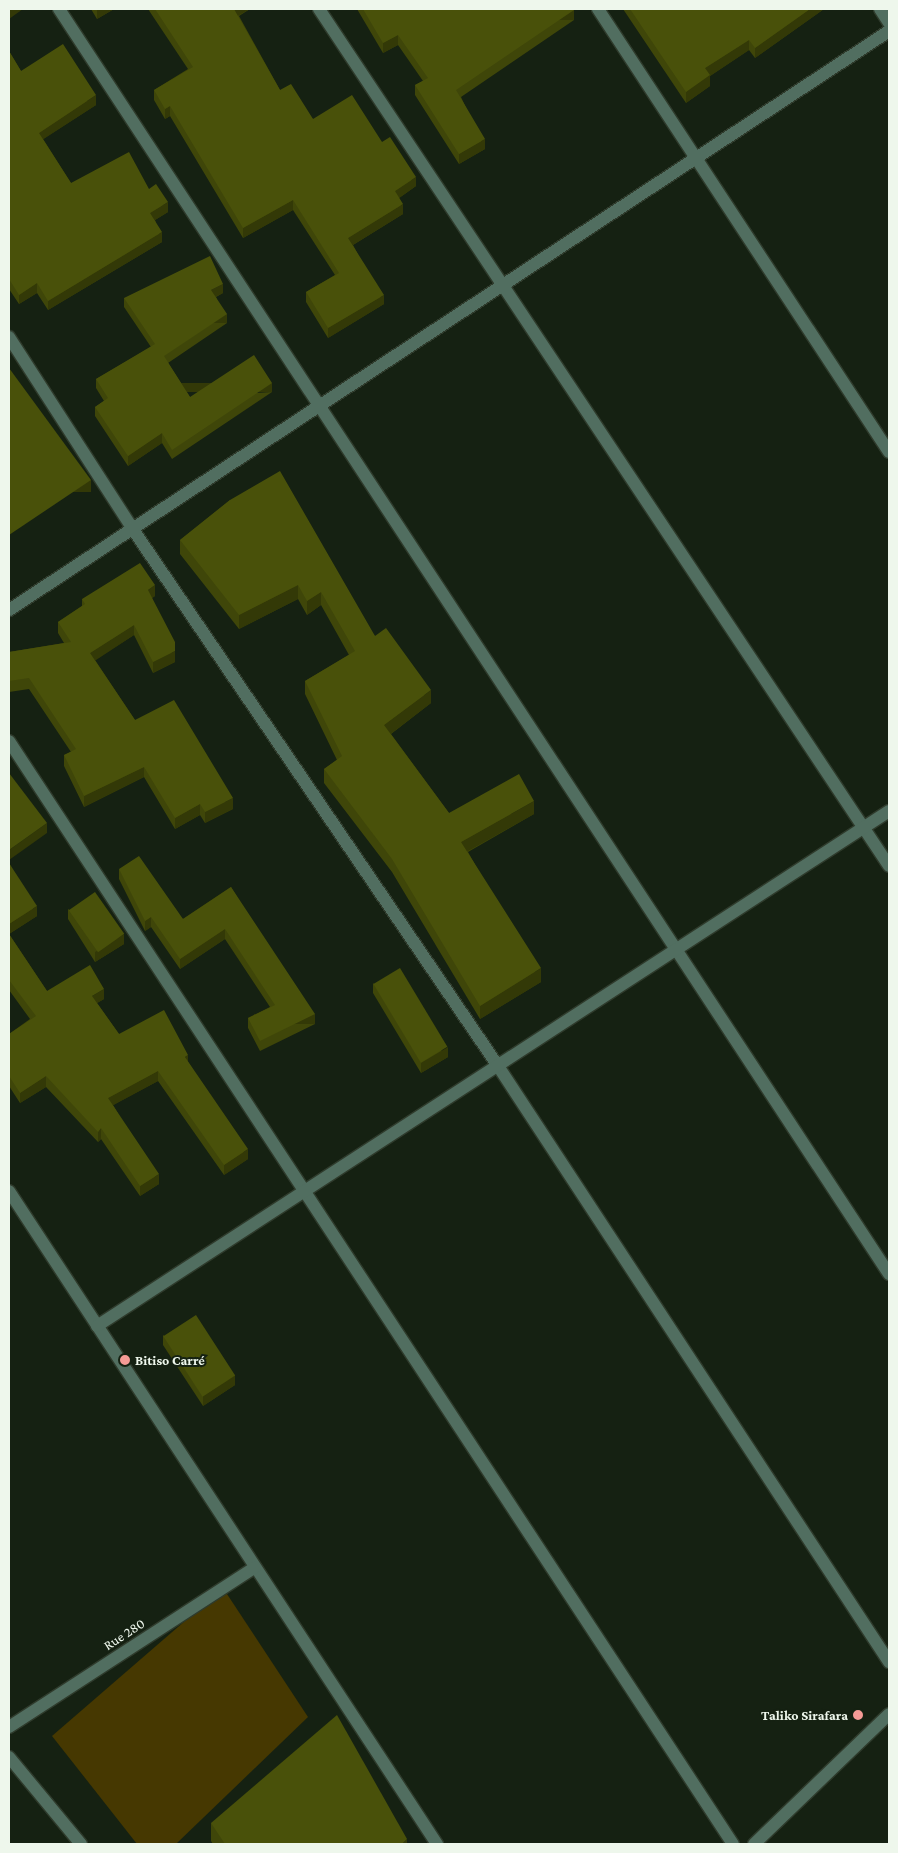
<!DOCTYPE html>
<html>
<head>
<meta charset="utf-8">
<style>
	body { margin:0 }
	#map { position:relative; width:898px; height:1853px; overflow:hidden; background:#152112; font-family:"Crimson Pro",serif }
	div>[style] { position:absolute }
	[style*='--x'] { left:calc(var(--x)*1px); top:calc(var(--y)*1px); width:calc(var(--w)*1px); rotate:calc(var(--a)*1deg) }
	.green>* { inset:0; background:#463801 }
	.roads { filter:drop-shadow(1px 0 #2f3b2c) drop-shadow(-1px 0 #2f3b2c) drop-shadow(0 1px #2f3b2c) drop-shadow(0 -1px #2f3b2c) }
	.minor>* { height:12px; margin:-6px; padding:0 6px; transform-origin:6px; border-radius:6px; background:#516e60 }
	.wall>* { inset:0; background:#3f4609 }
	.shaded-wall>* { inset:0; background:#333907; transform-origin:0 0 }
	.building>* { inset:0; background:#49510a; transform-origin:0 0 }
	.dots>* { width:14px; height:14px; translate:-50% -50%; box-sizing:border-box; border:2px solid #152112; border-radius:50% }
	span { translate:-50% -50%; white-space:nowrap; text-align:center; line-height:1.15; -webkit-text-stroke:4px #152112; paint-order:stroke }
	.poi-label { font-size:14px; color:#eef7ec; font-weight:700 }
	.left { translate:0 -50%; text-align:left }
	.right { translate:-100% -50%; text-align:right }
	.street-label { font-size:14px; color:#eef7ec }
	.frame { position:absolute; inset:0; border:10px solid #eef7ec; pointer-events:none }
</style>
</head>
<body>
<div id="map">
	<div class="green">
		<i style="clip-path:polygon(223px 1588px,308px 1717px,176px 1844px,137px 1844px,52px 1736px)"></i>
	</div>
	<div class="roads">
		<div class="minor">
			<i style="--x:59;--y:9;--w:1513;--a:56.73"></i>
			<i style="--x:319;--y:9;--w:1029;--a:56.37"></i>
			<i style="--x:598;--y:9;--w:530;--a:56.7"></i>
			<i style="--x:880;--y:9;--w:17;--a:57"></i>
			<i style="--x:9;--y:337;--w:227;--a:57.2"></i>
			<i style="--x:132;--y:528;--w:651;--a:55.77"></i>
			<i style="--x:498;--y:1066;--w:713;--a:56.73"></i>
			<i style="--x:9;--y:610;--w:1053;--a:-33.34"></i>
			<i style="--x:9;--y:741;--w:1319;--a:56.72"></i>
			<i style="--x:9;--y:1191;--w:781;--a:56.76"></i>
			<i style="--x:97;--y:1326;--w:945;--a:-33.03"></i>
			<i style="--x:9;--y:1727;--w:293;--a:-33"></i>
			<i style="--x:9;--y:1757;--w:113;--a:50.4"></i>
			<i style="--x:754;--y:1844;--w:187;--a:-43.9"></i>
		</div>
	</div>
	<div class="wall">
		<i style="clip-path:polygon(91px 9px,114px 9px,97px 19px)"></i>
		<i style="clip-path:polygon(148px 9px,250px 9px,239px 16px,280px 90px,313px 119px,382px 142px,416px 186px,399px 198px,403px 214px,353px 245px,384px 304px,328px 338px,306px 302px,306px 292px,335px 275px,293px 210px,243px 238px,170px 116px,165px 119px,154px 100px,154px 90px,188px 69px)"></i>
		<i style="clip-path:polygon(357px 9px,573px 9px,574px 20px,461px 97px,485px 149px,459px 164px,415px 95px,415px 85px,423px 81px,398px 45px,383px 53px)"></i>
		<i style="clip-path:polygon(623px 9px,824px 9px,755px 58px,749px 50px,710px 76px,710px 86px,686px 103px)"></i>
		<i style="clip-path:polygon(9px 51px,21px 71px,96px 105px,43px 139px,71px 183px,149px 189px,168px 212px,155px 220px,162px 242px,48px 310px,37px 293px,19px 304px,9px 289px)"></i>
		<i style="clip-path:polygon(223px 293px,216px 297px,227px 323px,168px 363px,190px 397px,272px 392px,172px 459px,162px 443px,128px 466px,95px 416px,95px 407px,104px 401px,96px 388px,96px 379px,151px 347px,124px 307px,124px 298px)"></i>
		<i style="clip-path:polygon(230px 500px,375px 636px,431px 703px,391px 734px,449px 813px,534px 814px,468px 852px,541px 982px,480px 1019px,392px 872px,324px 783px,324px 769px,337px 760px,305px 694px,305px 681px,349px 655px,321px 605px,307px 615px,298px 599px,239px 629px,180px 554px,180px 540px)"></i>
		<i style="clip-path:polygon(155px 596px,152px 598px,175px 662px,153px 673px,134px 635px,95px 660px,135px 720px,233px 809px,205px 823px,200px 815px,175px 829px,144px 777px,84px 807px,64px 766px,64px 755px,71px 752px,29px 689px,9px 692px,9px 652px,64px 643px,58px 633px,58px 622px,82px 606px,82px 599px)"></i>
		<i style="clip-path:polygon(9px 863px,37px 916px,9px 934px,47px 991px,104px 999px,97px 1003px,119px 1034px,188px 1062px,248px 1159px,224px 1175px,158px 1081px,113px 1105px,159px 1184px,140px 1196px,101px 1139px,98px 1142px,46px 1087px,20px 1103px,9px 1086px,9px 1034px,30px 1019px,9px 990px)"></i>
		<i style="clip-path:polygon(119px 869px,183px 919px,231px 887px,315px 1024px,260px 1051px,248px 1028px,248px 1018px,270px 1007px,225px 939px,180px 969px,151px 927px,145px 931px,119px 879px)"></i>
		<i style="clip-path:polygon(68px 909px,124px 944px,95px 962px,68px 919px)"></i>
		<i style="clip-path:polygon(373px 983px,448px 1057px,421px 1073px,373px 993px)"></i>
		<i style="clip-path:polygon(163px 1335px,235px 1385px,203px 1406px,163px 1345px)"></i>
		<i style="clip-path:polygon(211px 1823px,407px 1844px,213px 1844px,211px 1841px)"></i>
	</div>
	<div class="shaded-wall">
		<i style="clip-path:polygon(9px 9px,23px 9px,9px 19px)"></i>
		<i style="clip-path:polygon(97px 9px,114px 9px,97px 19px)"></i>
		<i style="clip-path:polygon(234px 9px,250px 9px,234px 18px)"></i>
		<i style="clip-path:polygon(810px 9px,824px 9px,755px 58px,755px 48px)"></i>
		<i style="left:574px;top:10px;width:10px;height:143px;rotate:90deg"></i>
		<i style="clip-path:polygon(398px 35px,398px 45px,383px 53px,383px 43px)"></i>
		<i style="clip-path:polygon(749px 40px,749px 50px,710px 76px,710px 86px,686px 103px,686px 92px,705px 68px)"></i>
		<i style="clip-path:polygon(96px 95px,96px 105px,39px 142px,39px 133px)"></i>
		<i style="clip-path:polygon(170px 106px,170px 116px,165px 119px,165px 109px)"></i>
		<i style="clip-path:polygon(485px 139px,485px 149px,459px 164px,459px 154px)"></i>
		<i style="clip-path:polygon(416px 177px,416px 186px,395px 201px,395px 191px)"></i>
		<i style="clip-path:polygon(293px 200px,293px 210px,243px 238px,243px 228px)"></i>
		<i style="clip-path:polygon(168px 202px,168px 212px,150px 223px,150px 213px)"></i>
		<i style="clip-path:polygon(403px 204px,403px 214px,348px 248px,348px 238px)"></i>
		<i style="clip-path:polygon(162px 232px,162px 242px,48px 310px,48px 301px)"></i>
		<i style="clip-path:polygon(37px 283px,37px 293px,19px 304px,19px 295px)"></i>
		<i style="clip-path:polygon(223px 284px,223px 293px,211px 299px,211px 290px)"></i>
		<i style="clip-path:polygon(384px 295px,384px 304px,328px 338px,328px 328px)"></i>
		<i style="left:227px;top:314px;width:9px;height:76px;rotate:90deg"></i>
		<i style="left:272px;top:383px;width:9px;height:120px;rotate:90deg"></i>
		<i style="clip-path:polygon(162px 433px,162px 443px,128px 466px,128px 456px)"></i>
		<i style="left:91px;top:480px;width:12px;height:99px;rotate:90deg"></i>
		<i style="clip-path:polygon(155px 585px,155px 596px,148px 601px,148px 590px)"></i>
		<i style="clip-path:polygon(298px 585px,298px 599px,239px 629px,239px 615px)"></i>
		<i style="clip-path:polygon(321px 592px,321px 605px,307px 615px,307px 601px)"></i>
		<i style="clip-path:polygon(134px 625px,134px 635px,90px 664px,90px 653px)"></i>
		<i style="clip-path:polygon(175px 651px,175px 662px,153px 673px,153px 662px)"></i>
		<i style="clip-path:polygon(431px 690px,431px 703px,384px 739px,384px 725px)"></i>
		<i style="clip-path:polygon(144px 767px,144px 777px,84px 807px,84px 796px)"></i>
		<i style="clip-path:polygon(233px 798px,233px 809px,205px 823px,205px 812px)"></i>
		<i style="clip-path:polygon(534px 801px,534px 814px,461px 855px,461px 842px)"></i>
		<i style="clip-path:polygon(200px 804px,200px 815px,175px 829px,175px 818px)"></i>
		<i style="clip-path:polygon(47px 823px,47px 833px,9px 860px,9px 850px)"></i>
		<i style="clip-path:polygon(37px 906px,37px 916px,9px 934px,9px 924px)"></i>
		<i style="clip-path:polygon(151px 917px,151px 927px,145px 931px,145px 921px)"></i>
		<i style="clip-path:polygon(225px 929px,225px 939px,180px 969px,180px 959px)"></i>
		<i style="clip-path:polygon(124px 934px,124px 944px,95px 962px,95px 952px)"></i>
		<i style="clip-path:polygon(541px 968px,541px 982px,480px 1019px,480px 1006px)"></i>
		<i style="clip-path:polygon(104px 989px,104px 999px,92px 1006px,92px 996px)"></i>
		<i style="left:315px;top:1014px;width:10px;height:61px;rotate:90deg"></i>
		<i style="clip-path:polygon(448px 1047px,448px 1057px,421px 1073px,421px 1063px)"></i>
		<i style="clip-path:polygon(188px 1055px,188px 1065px,185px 1057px)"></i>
		<i style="clip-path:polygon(158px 1071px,158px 1081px,108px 1108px,108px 1098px)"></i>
		<i style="clip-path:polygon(46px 1076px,46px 1087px,20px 1103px,20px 1093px)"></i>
		<i style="clip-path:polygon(101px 1128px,101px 1139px,98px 1142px,98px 1132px)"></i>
		<i style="clip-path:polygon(248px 1149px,248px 1159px,224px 1175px,224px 1165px)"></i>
		<i style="clip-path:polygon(159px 1174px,159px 1184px,140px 1196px,140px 1186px)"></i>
		<i style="clip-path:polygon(235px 1375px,235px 1385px,203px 1406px,203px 1396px)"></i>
		<i style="clip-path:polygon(407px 1839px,407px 1844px,402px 1844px)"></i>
	</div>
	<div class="building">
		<i style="clip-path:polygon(155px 9px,234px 9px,280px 90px,291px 84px,313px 119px,352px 95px,382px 142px,390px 137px,416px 177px,395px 191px,403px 204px,348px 238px,384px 295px,328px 328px,306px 292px,339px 273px,293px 200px,243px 228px,170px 106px,165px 109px,154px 90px,193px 67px)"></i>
		<i style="clip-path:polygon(363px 9px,573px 9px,574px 10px,456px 90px,485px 139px,459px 154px,415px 85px,428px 78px,398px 35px,383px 43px)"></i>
		<i style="clip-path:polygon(630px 9px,810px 9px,755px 48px,749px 40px,705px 68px,710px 75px,686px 92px)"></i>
		<i style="clip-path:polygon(63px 44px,96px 95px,39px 133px,71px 183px,129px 152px,149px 189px,156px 184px,168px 202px,150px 213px,162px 232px,48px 301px,37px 283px,19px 295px,9px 279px,9px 51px,21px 71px)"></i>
		<i style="clip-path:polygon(210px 256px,223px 284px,211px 290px,227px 314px,164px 356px,190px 397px,254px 355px,272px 383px,172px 450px,162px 433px,128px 456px,95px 407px,108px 398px,96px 379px,155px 344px,124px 298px)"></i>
		<i style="clip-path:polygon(9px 368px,91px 480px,9px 535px)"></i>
		<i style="clip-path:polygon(280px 471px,375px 636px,386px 628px,431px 690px,384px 725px,449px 813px,519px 774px,534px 801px,461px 842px,541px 968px,480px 1006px,392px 859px,324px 769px,342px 756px,305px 681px,355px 651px,321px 592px,307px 601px,298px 585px,239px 615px,180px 540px,230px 500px)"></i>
		<i style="clip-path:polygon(140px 563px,155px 585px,148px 590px,175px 642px,175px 651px,153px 662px,134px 625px,90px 653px,135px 720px,174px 700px,233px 798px,205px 812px,200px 804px,175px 818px,144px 767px,84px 796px,64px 755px,76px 749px,29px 678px,9px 681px,9px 652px,71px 642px,58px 622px,85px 604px,82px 599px)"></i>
		<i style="clip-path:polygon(9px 773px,47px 823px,9px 850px)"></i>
		<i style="clip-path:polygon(139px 856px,183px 919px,231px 887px,315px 1014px,260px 1041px,248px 1018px,275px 1005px,225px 929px,180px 959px,151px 917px,145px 921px,119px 869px)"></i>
		<i style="clip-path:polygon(9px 863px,37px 906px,9px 924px)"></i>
		<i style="left:95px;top:892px;width:51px;height:32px;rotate:55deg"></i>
		<i style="clip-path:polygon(9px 934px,47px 991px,90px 965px,104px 989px,92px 996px,119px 1034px,164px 1010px,188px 1055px,185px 1057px,248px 1149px,224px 1165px,158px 1071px,108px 1098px,159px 1174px,140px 1186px,101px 1128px,98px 1132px,46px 1076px,20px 1093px,9px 1076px,9px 1034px,36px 1016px,9px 980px)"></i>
		<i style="left:400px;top:968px;width:92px;height:31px;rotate:59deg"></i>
		<i style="left:196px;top:1315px;width:72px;height:39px;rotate:57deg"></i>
		<i style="clip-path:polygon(337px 1715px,407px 1839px,402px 1844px,225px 1844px,211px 1823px)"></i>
	</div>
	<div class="dots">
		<i style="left:125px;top:1360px;background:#f59b96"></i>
		<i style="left:858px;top:1715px;background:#f59b96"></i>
	</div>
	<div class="poi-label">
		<span class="left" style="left:135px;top:1360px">Bitiso Carré</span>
		<span class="right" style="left:848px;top:1715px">Taliko Sirafara</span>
	</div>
	<div class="street-label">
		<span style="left:124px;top:1634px;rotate:-33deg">Rue 280</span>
	</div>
	<div class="frame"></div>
</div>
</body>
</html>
